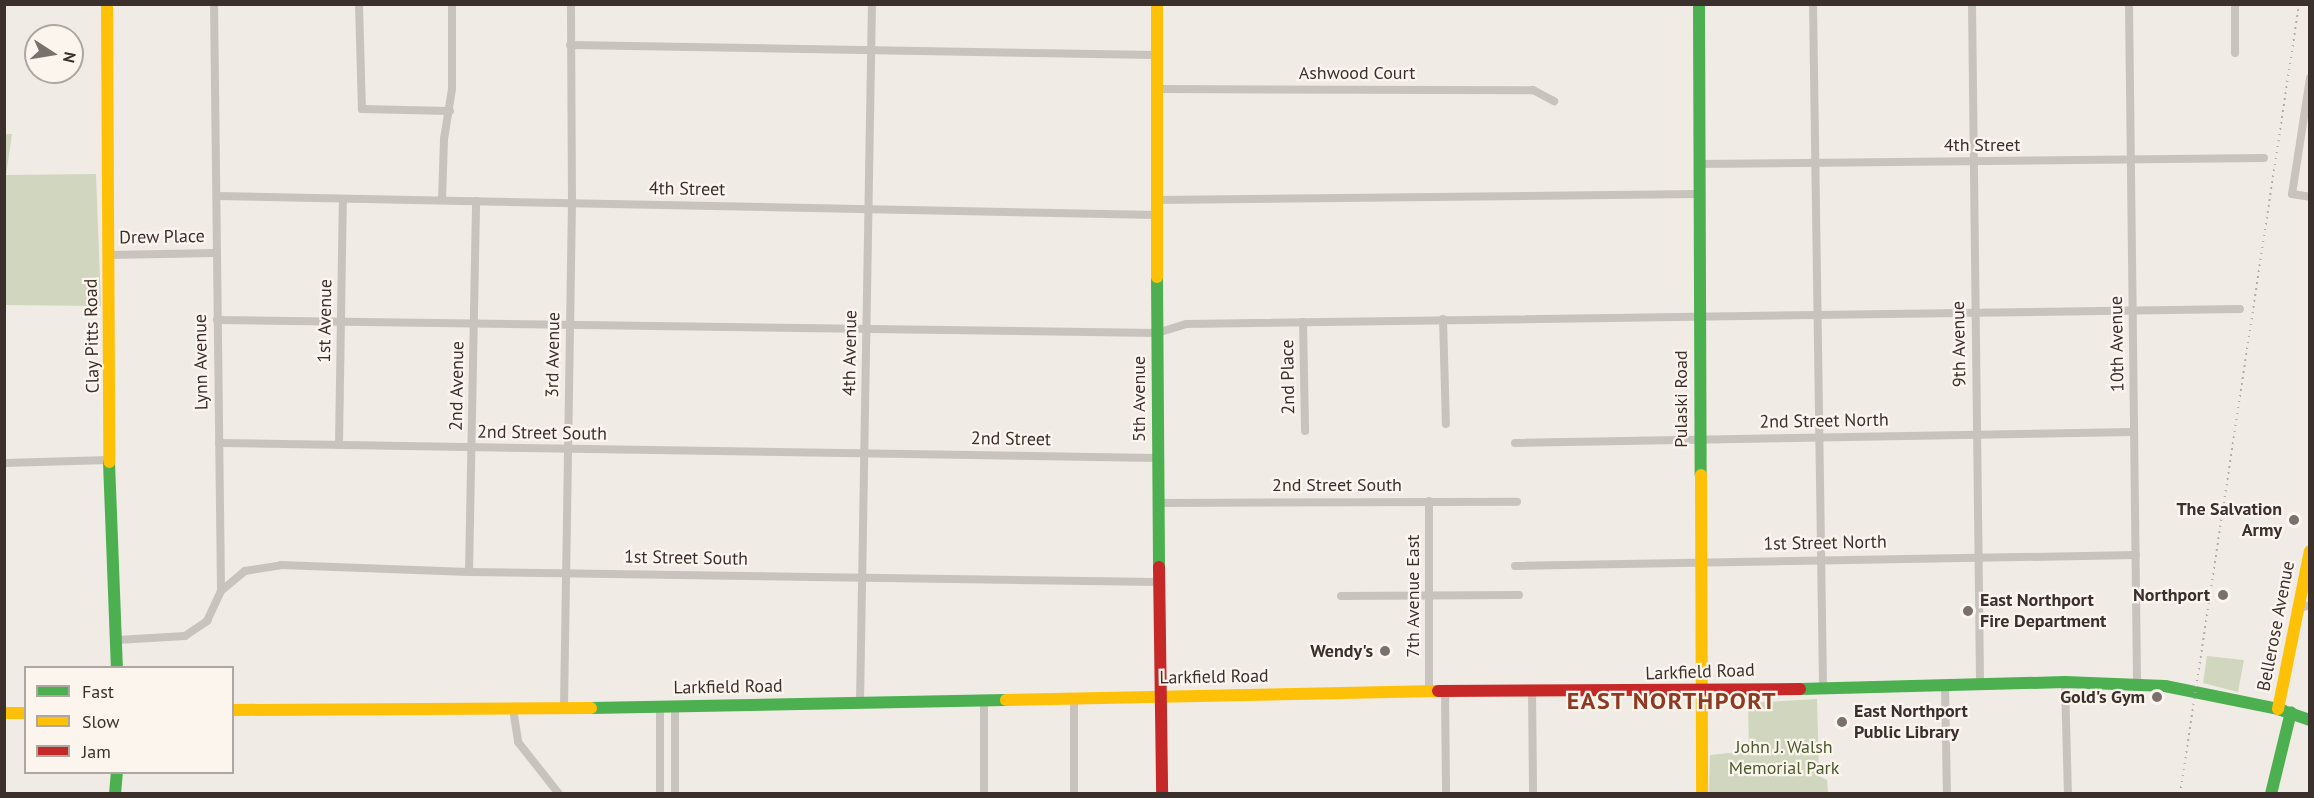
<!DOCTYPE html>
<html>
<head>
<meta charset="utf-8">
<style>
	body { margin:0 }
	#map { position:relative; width:2314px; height:798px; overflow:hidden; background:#f0ebe5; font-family:"PT Sans",sans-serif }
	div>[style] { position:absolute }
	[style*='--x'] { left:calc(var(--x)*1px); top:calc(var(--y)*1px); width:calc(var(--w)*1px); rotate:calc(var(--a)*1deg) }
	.green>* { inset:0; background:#d1d6bf }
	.street>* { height:8px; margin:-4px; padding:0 4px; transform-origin:4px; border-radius:4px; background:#c9c3be }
	.fast>* { height:12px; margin:-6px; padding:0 6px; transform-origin:6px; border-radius:6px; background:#4caf50 }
	.slow>* { height:12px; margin:-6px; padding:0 6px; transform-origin:6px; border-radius:6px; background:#ffc107 }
	.jam>* { height:12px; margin:-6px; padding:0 6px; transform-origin:6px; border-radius:6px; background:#c62828 }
	.rail>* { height:2px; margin-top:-1px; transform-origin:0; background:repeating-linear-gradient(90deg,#b1aca8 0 1.5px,transparent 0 6px) }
	.dots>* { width:16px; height:16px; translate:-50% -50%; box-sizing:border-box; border:3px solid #fbf5ee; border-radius:50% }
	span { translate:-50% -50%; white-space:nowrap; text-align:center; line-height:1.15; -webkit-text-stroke:4.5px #fbf5ee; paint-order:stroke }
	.street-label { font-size:18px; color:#3b302b }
	.poi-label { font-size:18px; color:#3b302b; font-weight:700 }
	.right { translate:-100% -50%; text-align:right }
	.left { translate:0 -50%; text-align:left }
	.park-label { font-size:18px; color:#4a5a2e }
	.district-label { font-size:24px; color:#8c3b22; font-weight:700; letter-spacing:1.5px }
	.frame { position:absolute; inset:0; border:6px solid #3b302b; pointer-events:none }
	.legend { position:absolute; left:24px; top:666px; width:210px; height:108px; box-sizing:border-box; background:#fbf5ee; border:2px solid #aea6a0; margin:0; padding:8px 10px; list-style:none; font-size:18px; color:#3b302b }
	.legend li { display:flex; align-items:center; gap:12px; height:30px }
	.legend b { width:30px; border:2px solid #aea6a0 }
	.north { position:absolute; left:24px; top:24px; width:60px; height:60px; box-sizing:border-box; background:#fbf5ee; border:2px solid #aea6a0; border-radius:50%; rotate:102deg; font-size:16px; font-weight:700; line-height:24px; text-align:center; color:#3b302b }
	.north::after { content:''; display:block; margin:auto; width:21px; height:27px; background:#7a716c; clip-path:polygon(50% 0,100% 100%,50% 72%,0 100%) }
</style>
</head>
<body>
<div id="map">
	<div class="green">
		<i style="clip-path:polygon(5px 134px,12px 134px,6px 175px,96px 174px,101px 306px,5px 305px)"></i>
		<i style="clip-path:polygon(2207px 656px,2244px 660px,2238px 692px,2203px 683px)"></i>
		<i style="clip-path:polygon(1817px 699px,1819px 776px,1827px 780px,1828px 793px,1709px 793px,1710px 755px,1749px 751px,1748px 703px)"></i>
	</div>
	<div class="street">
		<i style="--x:359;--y:4;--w:105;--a:88.4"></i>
		<i style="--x:362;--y:109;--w:88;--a:1.3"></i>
		<i style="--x:1813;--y:4;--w:682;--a:89.16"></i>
		<i style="--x:1972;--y:4;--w:679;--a:89.32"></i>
		<i style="--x:2129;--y:4;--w:679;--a:89.32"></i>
		<i style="--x:570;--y:45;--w:586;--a:0.98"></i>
		<i style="--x:2235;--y:53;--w:49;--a:-90"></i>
		<i style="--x:2310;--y:78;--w:117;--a:98.8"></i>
		<i style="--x:2292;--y:194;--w:18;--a:9"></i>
		<i style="--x:1157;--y:89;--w:376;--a:0.2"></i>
		<i style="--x:1533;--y:90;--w:24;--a:28"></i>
		<i style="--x:1699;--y:164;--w:565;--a:-0.61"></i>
		<i style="--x:217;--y:196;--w:940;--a:1.16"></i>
		<i style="--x:442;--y:200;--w:61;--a:-88.1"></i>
		<i style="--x:444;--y:139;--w:51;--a:-80.9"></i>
		<i style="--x:452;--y:89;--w:85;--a:-90"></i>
		<i style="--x:1157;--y:200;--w:542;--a:-0.63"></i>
		<i style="--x:108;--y:255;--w:108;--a:-1.1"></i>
		<i style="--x:1443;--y:319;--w:105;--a:88.4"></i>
		<i style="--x:217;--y:320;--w:940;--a:0.79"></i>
		<i style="--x:1157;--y:333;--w:31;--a:-17"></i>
		<i style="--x:1187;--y:324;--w:1053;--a:-0.82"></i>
		<i style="--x:1303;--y:322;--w:109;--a:88.9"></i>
		<i style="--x:219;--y:443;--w:938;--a:0.92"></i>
		<i style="--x:1515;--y:443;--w:619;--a:-1.02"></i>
		<i style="--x:339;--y:445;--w:246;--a:-89.1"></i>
		<i style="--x:4;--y:463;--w:105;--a:-1.6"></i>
		<i style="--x:1429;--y:501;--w:190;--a:90"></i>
		<i style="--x:1158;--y:503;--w:359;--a:-0.2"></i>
		<i style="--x:1515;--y:566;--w:621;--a:-1.01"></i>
		<i style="--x:469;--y:572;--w:371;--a:-88.9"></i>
		<i style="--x:221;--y:591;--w:31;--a:-40"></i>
		<i style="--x:245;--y:571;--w:36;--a:-9"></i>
		<i style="--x:281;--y:565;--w:188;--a:2.1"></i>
		<i style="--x:469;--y:572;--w:689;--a:0.83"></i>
		<i style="--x:1341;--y:596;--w:178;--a:-0.3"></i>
		<i style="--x:2297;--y:609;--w:14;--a:-17"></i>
		<i style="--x:117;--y:640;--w:68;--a:-3.4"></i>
		<i style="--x:185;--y:636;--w:27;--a:-34"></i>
		<i style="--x:207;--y:621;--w:33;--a:-65"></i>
		<i style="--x:221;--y:591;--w:587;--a:-90.68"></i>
		<i style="--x:2065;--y:682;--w:112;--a:88.5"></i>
		<i style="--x:1945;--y:684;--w:110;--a:89"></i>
		<i style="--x:1445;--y:691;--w:103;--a:89.4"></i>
		<i style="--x:1532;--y:691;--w:103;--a:89.4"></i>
		<i style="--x:1074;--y:698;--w:96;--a:90"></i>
		<i style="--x:984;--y:701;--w:93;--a:90"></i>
		<i style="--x:860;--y:703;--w:699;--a:-89.02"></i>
		<i style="--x:564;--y:706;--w:502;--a:-89.09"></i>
		<i style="--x:572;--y:204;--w:200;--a:-90.3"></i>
		<i style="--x:660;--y:706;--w:88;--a:90"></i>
		<i style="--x:675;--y:706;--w:88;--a:90"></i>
		<i style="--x:513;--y:709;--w:33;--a:81"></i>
		<i style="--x:518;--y:742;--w:66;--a:51.7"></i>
	</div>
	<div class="fast">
		<i style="--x:1699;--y:4;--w:471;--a:89.8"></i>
		<i style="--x:1157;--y:277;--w:290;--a:89.6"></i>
		<i style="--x:109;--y:462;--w:206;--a:87.8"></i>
		<i style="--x:1800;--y:689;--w:265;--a:-1.5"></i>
		<i style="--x:2065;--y:682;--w:100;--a:2.3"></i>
		<i style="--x:2165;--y:686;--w:115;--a:11.5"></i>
		<i style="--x:2278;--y:709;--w:34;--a:19"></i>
		<i style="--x:591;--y:708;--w:415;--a:-1.1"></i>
		<i style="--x:115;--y:794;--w:22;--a:-85"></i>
		<i style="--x:2271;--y:794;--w:84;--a:-76.3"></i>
	</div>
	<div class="slow">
		<i style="--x:107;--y:4;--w:458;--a:89.7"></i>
		<i style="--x:1157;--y:4;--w:273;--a:90"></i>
		<i style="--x:1701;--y:475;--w:319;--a:89.8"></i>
		<i style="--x:1006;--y:700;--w:432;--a:-1.2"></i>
		<i style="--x:2278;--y:709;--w:161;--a:-78.6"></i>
		<i style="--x:232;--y:710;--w:359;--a:-0.3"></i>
		<i style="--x:4;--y:713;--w:22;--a:0"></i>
	</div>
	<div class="jam">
		<i style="--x:1159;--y:567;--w:227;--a:89.2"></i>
		<i style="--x:1438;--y:691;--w:362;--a:-0.3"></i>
	</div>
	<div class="rail">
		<i style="--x:2180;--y:794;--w:799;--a:-81.43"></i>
	</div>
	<div class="dots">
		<i style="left:2294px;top:520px;background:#7a716c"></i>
		<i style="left:2223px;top:595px;background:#7a716c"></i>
		<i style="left:1968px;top:611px;background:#7a716c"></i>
		<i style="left:1385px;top:651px;background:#7a716c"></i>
		<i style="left:2157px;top:697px;background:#7a716c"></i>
		<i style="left:1842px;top:722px;background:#7a716c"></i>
	</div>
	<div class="street-label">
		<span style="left:1357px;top:73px">Ashwood Court</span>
		<span style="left:1982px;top:145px">4th Street</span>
		<span style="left:687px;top:189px;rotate:1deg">4th Street</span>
		<span style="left:162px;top:237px;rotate:-1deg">Drew Place</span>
		<span style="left:325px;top:321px;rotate:-89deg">1st Avenue</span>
		<span style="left:92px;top:336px;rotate:-91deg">Clay Pitts Road</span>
		<span style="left:1959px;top:344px;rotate:-91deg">9th Avenue</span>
		<span style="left:2117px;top:344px;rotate:-91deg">10th Avenue</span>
		<span style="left:850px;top:353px;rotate:-89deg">4th Avenue</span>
		<span style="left:553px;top:355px;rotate:-89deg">3rd Avenue</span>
		<span style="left:201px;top:362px;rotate:-91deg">Lynn Avenue</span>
		<span style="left:1288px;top:377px;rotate:-91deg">2nd Place</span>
		<span style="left:457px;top:386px;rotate:-89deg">2nd Avenue</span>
		<span style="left:1139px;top:399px;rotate:-90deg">5th Avenue</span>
		<span style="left:1681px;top:399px;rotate:-90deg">Pulaski Road</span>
		<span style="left:1824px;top:421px;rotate:-1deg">2nd Street North</span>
		<span style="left:542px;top:433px;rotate:1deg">2nd Street South</span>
		<span style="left:1011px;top:439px;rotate:1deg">2nd Street</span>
		<span style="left:1337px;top:485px">2nd Street South</span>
		<span style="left:1825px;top:543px;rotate:-1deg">1st Street North</span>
		<span style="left:686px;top:558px;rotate:1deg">1st Street South</span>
		<span style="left:1413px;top:596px;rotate:-90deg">7th Avenue East</span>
		<span style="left:2276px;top:626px;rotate:-79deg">Bellerose Avenue</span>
		<span style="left:1700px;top:672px;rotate:-2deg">Larkfield Road</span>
		<span style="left:1214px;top:677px;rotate:-1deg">Larkfield Road</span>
		<span style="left:728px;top:687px;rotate:-1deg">Larkfield Road</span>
	</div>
	<div class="poi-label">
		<span class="right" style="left:2282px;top:520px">The Salvation<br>Army</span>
		<span class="right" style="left:2210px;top:595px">Northport</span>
		<span class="left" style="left:1980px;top:611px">East Northport<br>Fire Department</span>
		<span class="right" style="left:1373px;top:651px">Wendy's</span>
		<span class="right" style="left:2145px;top:697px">Gold's Gym</span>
		<span class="left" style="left:1854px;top:722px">East Northport<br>Public Library</span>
	</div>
	<div class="park-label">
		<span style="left:1784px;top:758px">John J. Walsh<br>Memorial Park</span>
	</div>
	<div class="district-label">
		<span style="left:1672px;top:701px">EAST NORTHPORT</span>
	</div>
	<div class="frame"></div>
	<ul class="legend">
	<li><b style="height:8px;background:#4caf50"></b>Fast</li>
	<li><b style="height:8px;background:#ffc107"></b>Slow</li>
	<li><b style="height:8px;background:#c62828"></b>Jam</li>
	</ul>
	<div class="north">N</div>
</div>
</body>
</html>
